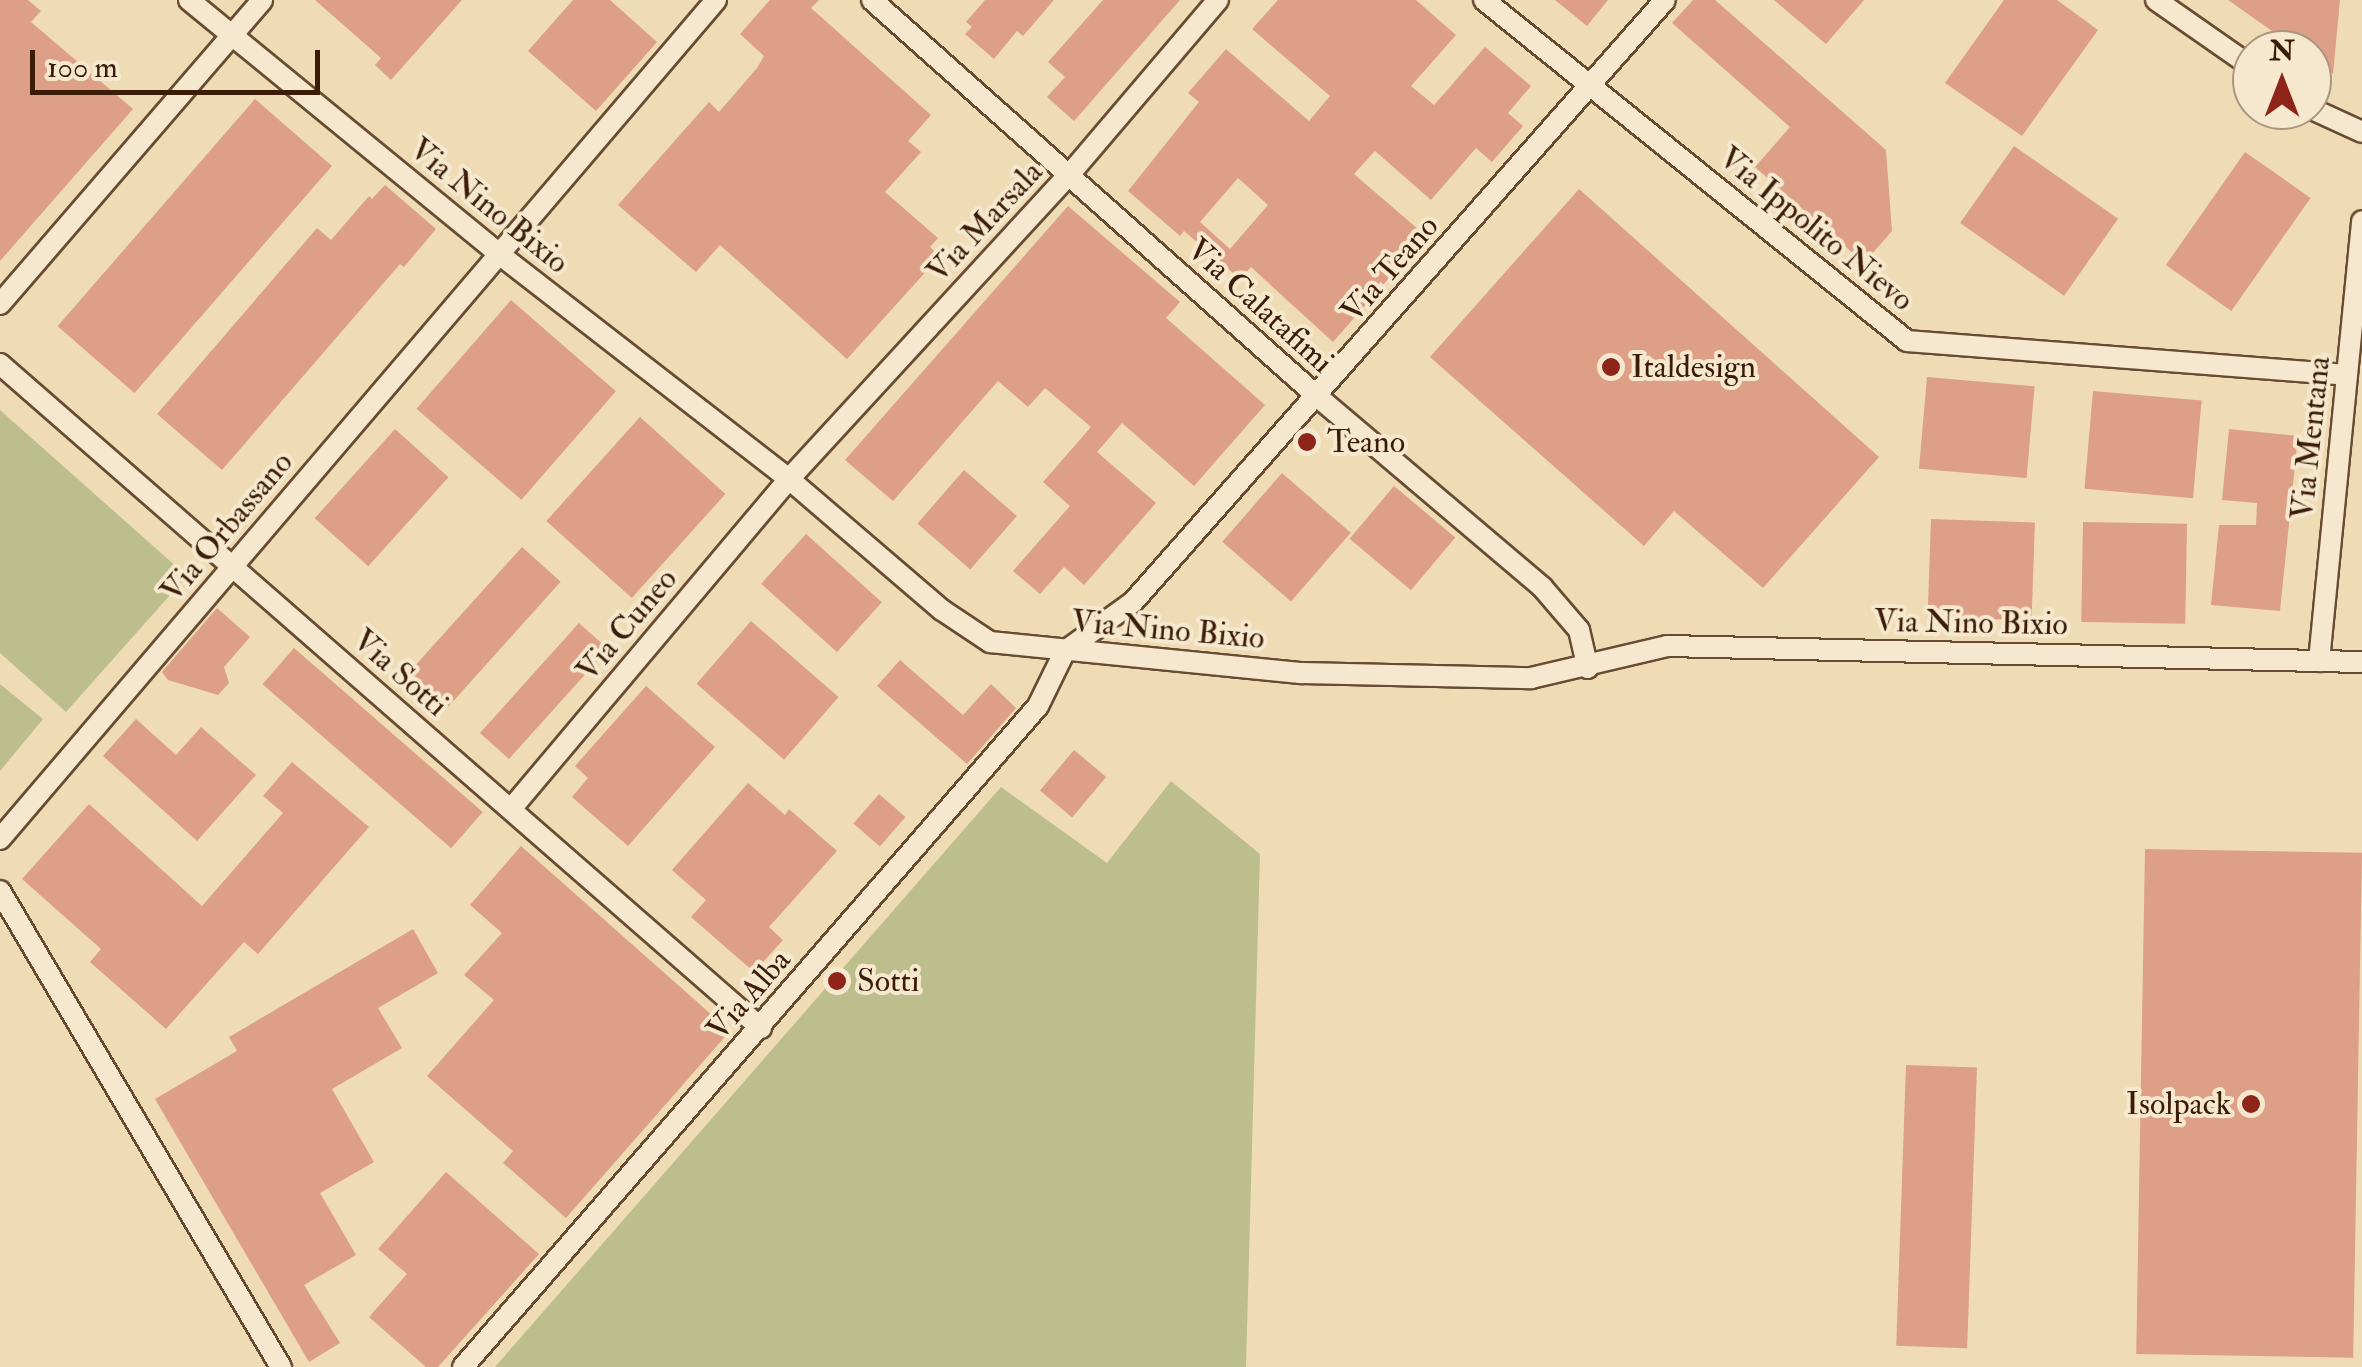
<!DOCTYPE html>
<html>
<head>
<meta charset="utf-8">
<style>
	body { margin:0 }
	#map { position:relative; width:2362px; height:1367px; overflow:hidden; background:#efdcb5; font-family:"IM FELL Double Pica",serif }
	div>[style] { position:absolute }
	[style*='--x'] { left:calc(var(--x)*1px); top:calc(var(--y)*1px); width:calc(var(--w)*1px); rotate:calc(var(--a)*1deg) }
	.green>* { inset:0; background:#bcbf8b }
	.building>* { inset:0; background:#dd9f86; transform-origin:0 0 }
	.roads { filter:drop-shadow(2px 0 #684c32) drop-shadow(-2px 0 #684c32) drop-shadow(0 2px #684c32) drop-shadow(0 -2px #684c32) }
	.minor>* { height:20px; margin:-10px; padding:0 10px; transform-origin:10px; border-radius:10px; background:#f5e8cf }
	.dots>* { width:28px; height:28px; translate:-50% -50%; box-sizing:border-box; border:5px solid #f5e8cf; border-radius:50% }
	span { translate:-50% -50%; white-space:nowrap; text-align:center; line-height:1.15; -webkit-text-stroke:8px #f5e8cf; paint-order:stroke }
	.street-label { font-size:32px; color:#3b1c06 }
	.poi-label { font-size:32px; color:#3b1c06 }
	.left { translate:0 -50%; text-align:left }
	.right { translate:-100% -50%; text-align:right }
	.north { position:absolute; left:2232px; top:30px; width:100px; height:100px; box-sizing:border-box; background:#f5e8cf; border:2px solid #ab967f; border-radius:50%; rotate:0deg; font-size:28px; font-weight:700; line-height:40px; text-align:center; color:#3b1c06 }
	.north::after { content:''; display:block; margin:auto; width:35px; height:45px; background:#8f2418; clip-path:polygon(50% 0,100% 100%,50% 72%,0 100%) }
	.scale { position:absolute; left:30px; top:50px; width:290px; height:45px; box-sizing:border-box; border:5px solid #3b1c06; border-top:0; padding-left:12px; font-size:30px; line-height:35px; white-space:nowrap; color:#3b1c06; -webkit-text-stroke:8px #f5e8cf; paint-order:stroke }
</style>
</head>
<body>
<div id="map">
	<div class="green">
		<i style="clip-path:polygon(0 410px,187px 576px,66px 712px,0 653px)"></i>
		<i style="clip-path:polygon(0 684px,43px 719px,0 771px)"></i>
		<i style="clip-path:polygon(1171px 781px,1260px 854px,1246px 1367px,495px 1367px,1001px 787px,1107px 863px)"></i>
	</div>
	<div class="building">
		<i style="clip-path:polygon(0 0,28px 0,41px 11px,31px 22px,133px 109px,0 261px)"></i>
		<i style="clip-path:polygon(315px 0,462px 0,391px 80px,375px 65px,381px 58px)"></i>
		<i style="clip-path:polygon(573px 0,610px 0,657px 42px,596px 111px,528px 51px)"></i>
		<i style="clip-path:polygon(770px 0,819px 0,811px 8px,931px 115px,908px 141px,921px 152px,885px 192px,938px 238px,930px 247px,940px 256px,847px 359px,720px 245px,696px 272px,618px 205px,709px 102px,719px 112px,757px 68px,764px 56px,740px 34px)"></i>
		<i style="clip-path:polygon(985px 0,1054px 0,1023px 36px,1017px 31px,994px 59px,965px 34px,972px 27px,966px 22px)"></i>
		<i style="clip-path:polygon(1103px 0,1180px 0,1074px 121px,1047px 97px,1065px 77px,1048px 62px)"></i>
		<i style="clip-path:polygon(evenodd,1278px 0,1416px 0,1456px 35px,1411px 86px,1434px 105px,1485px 47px,1531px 86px,1508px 113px,1523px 126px,1492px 162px,1476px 148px,1431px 200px,1375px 151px,1354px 174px,1426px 236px,1333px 342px,1251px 267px,1240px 279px,1184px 231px,1180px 236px,1128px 191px,1199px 102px,1188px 93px,1226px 49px,1309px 121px,1330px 96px,1252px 29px,1278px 0,1238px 178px,1268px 205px,1230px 249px,1200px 222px,1238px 178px)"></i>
		<i style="clip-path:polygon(1555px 0,1608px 0,1587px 26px)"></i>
		<i style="clip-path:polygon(1693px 0,1715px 0,1886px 150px,1892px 231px,1864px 263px,1755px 167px,1790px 127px,1672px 23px)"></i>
		<i style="clip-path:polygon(1774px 0,1864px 0,1826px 44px)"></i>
		<i style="clip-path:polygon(2004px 0,2057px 0,2098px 30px,2022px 136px,1945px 83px)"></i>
		<i style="clip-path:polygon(2228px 0,2340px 0,2333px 74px,2312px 59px,2312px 50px,2299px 50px)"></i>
		<i style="left:255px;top:99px;width:102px;height:301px;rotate:41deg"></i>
		<i style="left:2014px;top:146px;width:127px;height:94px;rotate:35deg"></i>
		<i style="left:2245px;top:152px;width:80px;height:138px;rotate:35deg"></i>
		<i style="clip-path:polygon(385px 185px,436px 229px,404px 267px,400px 264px,222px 470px,157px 414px,317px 228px,331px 240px,369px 196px,372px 199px)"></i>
		<i style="clip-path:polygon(1579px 189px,1879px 457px,1763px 588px,1674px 511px,1644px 546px,1430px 357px)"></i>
		<i style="clip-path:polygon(1068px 206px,1180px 302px,1166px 318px,1265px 405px,1194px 486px,1122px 423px,1097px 452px,1156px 503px,1084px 585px,1064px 567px,1040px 594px,1013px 571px,1070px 506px,1043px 482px,1091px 427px,1045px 388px,1028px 407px,998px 381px,893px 501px,845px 460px)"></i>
		<i style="left:511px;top:300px;width:139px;height:144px;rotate:41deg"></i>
		<i style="left:1927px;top:377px;width:108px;height:92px;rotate:5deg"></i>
		<i style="left:2093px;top:391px;width:109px;height:98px;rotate:5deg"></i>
		<i style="left:640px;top:417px;width:115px;height:140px;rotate:42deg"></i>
		<i style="left:395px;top:429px;width:72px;height:120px;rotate:42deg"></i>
		<i style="clip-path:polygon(2229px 429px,2298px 436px,2280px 611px,2211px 605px,2219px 525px,2256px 525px,2257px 503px,2222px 500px)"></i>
		<i style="left:964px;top:470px;width:70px;height:71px;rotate:41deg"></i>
		<i style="left:1282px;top:473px;width:91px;height:91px;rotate:41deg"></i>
		<i style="left:1394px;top:486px;width:80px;height:69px;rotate:40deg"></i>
		<i style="left:1931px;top:519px;width:104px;height:98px;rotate:2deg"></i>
		<i style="left:2083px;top:522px;width:104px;height:100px;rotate:1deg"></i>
		<i style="left:806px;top:534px;width:102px;height:67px;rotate:42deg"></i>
		<i style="left:522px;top:547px;width:52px;height:168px;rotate:42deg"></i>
		<i style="clip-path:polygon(217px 608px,250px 637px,224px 667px,229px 683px,218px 695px,168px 680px,162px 672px)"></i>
		<i style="left:751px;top:621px;width:116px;height:83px;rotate:41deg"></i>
		<i style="left:579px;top:623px;width:39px;height:148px;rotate:42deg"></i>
		<i style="left:294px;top:648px;width:250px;height:48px;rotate:41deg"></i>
		<i style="clip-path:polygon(900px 660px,963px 715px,991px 684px,1016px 708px,967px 764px,877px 686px)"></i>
		<i style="clip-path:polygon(646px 686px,715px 747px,628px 846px,572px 797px,588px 778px,575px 766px)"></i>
		<i style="clip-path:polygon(136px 719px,176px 755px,201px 727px,256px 775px,197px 841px,103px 756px)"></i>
		<i style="left:1074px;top:750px;width:42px;height:53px;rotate:40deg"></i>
		<i style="clip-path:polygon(292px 762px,369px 827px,258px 954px,244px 942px,166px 1029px,90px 962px,101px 949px,22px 879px,89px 804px,202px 906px,283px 813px,263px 796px)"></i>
		<i style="clip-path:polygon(748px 783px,785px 815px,789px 809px,837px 851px,769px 927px,783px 940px,754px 972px,691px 917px,706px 900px,672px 870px)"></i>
		<i style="left:879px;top:794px;width:35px;height:39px;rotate:41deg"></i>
		<i style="clip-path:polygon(521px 846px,730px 1031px,566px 1218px,503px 1163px,513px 1151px,427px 1076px,494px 1000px,464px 975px,502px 933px,470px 905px)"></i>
		<i style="left:2145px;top:849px;width:217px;height:505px;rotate:1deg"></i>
		<i style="clip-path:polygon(413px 929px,438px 973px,378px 1008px,402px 1048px,332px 1089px,374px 1162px,320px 1193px,356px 1255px,304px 1285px,340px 1343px,309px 1362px,155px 1099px,237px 1051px,229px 1037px)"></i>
		<i style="left:1906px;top:1065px;width:71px;height:281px;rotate:2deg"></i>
		<i style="clip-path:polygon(446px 1172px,539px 1254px,438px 1367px,426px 1367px,369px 1317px,407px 1274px,378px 1249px)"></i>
	</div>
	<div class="roads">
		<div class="minor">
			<i style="--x:189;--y:0;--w:401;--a:39.3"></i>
			<i style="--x:499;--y:254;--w:367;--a:37.8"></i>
			<i style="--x:789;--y:479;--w:201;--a:40.6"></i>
			<i style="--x:942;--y:610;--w:58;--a:33.7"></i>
			<i style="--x:990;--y:642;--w:314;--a:5.7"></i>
			<i style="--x:1302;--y:673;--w:229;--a:1.3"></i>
			<i style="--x:1531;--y:678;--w:140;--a:-13.2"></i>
			<i style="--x:1667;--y:646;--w:695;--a:1.32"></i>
			<i style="--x:872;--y:0;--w:597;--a:41.67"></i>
			<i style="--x:1318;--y:397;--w:294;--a:40.3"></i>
			<i style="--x:1542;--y:587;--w:57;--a:49.3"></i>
			<i style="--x:1579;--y:630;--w:39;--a:77"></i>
			<i style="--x:1484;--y:0;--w:543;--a:38.87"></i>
			<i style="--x:1907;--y:341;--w:441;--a:4.4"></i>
			<i style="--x:2156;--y:0;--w:117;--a:34.9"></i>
			<i style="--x:2312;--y:109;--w:55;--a:24.7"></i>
			<i style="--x:0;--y:304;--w:401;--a:-49.2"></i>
			<i style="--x:0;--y:364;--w:1010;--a:41.11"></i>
			<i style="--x:2319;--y:661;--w:442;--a:-84.4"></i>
			<i style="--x:511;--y:809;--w:431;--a:-49.9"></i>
			<i style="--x:789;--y:479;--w:413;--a:-47.4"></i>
			<i style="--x:1069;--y:175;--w:230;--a:-49.6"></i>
			<i style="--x:0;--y:839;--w:1103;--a:-49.52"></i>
			<i style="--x:0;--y:891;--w:553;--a:59.45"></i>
			<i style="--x:463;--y:1367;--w:876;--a:-48.98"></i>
			<i style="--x:1038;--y:706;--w:61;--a:-63.9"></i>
			<i style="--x:1065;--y:651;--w:84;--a:-35.8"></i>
			<i style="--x:1133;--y:602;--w:803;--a:-48.53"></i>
		</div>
	</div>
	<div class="dots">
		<i style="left:1611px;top:367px;background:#8f2418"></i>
		<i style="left:1307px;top:442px;background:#8f2418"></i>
		<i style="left:837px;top:981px;background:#8f2418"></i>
		<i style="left:2251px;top:1104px;background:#8f2418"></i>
	</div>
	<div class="street-label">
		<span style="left:489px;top:206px;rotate:39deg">Via Nino Bixio</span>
		<span style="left:985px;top:222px;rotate:-47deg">Via Marsala</span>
		<span style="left:1816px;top:229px;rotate:39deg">Via Ippolito Nievo</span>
		<span style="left:1390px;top:269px;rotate:-49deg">Via Teano</span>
		<span style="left:1260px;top:306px;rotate:42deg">Via Calatafimi</span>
		<span style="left:2311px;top:438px;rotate:-84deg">Via Mentana</span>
		<span style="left:227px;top:527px;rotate:-50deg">Via Orbassano</span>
		<span style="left:1971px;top:623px;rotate:1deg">Via Nino Bixio</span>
		<span style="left:627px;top:625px;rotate:-50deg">Via Cuneo</span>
		<span style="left:1168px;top:630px;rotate:5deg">Via Nino Bixio</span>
		<span style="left:400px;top:673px;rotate:41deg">Via Sotti</span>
		<span style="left:749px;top:995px;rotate:-49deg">Via Alba</span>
	</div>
	<div class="poi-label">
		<span class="left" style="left:1631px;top:367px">Italdesign</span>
		<span class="left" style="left:1327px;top:442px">Teano</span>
		<span class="left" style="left:857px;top:981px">Sotti</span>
		<span class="right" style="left:2231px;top:1104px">Isolpack</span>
	</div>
	<div class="north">N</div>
	<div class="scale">100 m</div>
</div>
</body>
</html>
